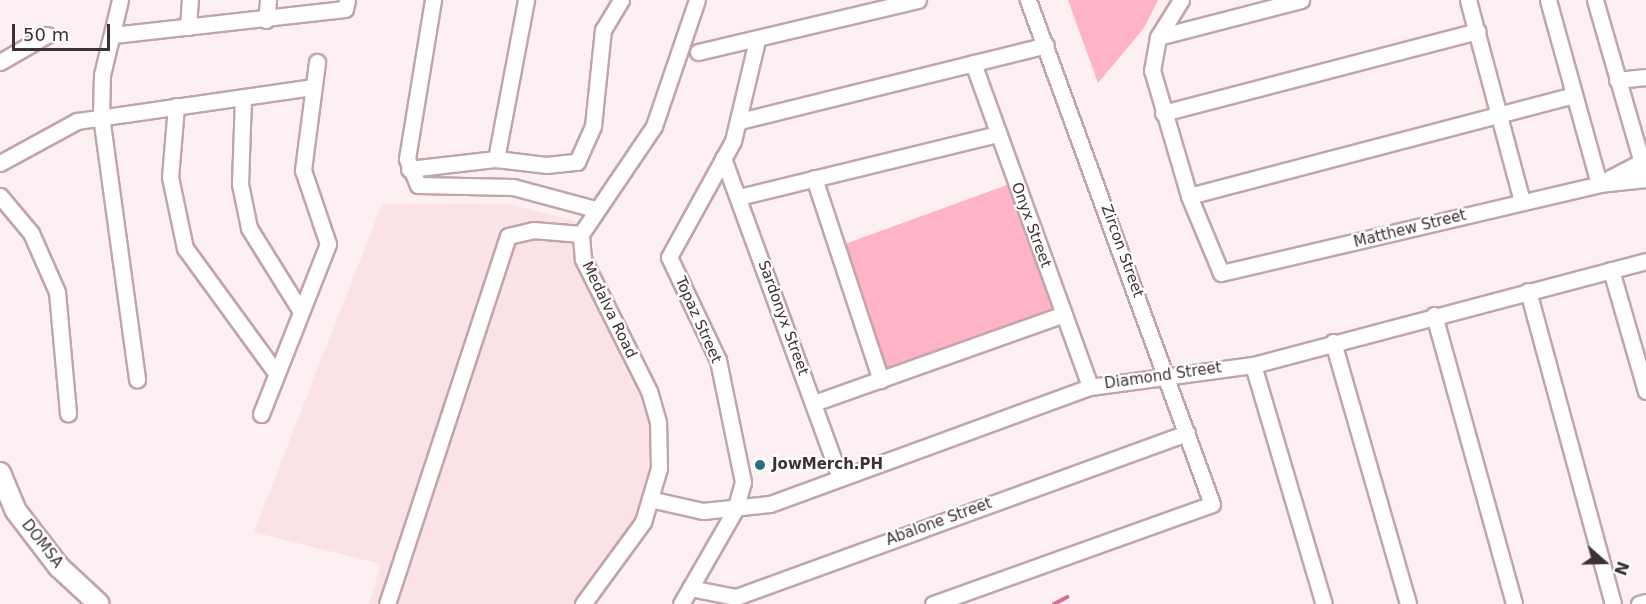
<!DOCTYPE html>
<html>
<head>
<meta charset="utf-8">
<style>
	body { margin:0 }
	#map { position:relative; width:1646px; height:604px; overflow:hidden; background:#fcf0f3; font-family:"DejaVu Sans",sans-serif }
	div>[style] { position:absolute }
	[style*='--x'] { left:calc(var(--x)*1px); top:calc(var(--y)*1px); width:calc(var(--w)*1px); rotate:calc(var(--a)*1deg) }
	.built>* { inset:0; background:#fae2e7 }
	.green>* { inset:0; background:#feb3c7; transform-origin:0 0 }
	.stream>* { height:4px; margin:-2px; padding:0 2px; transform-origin:2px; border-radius:2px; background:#d4708f }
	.roads { filter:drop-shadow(2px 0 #c2a4ab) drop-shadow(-2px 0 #c2a4ab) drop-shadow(0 2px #c2a4ab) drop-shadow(0 -2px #c2a4ab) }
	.minor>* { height:15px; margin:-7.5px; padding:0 7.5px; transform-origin:7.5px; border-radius:7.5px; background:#fff }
	.major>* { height:20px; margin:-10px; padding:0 10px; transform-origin:10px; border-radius:10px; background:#fff }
	.dots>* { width:16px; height:16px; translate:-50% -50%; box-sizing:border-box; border:3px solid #fff; border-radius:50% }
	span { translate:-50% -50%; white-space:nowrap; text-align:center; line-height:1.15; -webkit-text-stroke:4.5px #fff; paint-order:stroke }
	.street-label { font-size:15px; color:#3e3134 }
	.poi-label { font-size:15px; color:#3e3134; font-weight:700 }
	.left { translate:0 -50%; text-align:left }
	.north { position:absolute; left:1574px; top:532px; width:60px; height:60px; -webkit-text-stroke:4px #fff; paint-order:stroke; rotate:110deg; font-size:16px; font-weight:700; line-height:24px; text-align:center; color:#3e3134 }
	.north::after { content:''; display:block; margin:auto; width:21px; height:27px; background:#3e3134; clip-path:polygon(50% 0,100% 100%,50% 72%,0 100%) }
	.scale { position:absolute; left:12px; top:24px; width:98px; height:27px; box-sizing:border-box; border:3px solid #3e3134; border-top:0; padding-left:8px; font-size:18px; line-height:21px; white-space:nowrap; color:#3e3134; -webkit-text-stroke:4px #fff; paint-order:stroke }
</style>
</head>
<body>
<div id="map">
	<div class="built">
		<i style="clip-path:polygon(382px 204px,509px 204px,575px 221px,573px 254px,579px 272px,641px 390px,652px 425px,645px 505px,574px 604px,369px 604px,381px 564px,254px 532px)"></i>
	</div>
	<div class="green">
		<i style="clip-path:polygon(1068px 0,1158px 0,1144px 28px,1098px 83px)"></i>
		<i style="left:1007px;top:185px;width:136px;height:176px;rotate:70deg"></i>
	</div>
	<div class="stream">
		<i style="--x:1054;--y:604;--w:15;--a:-28"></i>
	</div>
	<div class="roads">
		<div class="minor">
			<i style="--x:120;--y:0;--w:77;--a:103.5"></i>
			<i style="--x:102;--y:75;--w:41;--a:91.4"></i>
			<i style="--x:101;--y:116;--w:266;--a:82.2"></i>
			<i style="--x:433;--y:0;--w:161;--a:99.3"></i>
			<i style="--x:407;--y:159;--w:28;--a:67"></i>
			<i style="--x:418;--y:185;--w:95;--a:1.2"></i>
			<i style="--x:513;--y:187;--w:85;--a:15"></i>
			<i style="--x:1181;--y:0;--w:44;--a:121.9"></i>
			<i style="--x:1158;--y:37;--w:34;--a:100"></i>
			<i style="--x:1152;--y:70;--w:131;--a:73.6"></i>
			<i style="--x:1189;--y:196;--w:83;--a:67.4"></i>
			<i style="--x:1221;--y:273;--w:388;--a:-13.2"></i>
			<i style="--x:1468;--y:0;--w:208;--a:75"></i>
			<i style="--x:1548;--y:0;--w:191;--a:74.5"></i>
			<i style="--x:1595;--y:0;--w:184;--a:73.9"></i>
			<i style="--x:266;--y:20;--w:20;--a:-84"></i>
			<i style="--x:188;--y:27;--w:27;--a:-86"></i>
			<i style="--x:113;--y:35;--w:233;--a:-6.4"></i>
			<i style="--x:345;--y:9;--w:9;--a:-77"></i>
			<i style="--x:1158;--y:37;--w:148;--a:-14.5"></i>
			<i style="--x:698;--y:52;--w:226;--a:-13.3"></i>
			<i style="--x:0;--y:62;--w:54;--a:-29.9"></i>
			<i style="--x:973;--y:63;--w:344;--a:70.1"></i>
			<i style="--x:1617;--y:80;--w:29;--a:-6"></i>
			<i style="--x:243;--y:98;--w:86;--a:92"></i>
			<i style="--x:240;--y:184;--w:45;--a:78.4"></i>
			<i style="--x:249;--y:228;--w:97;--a:58.1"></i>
			<i style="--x:176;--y:106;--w:71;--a:94.8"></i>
			<i style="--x:170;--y:177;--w:73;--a:78.1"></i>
			<i style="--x:185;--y:248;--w:155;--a:53.9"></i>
			<i style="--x:1163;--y:113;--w:325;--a:-14.6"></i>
			<i style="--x:740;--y:121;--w:315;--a:-13.9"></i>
			<i style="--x:723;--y:158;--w:341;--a:69.9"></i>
			<i style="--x:496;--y:159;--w:162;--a:-79.3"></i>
			<i style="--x:0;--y:163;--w:88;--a:-28.6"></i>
			<i style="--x:77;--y:121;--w:237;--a:-8.2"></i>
			<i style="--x:409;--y:169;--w:88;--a:-6.6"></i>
			<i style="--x:496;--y:159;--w:50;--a:6.8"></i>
			<i style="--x:546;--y:165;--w:31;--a:-6"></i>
			<i style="--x:577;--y:162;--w:39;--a:-66"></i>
			<i style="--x:593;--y:126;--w:97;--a:-84.1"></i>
			<i style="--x:603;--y:30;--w:35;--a:-59"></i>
			<i style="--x:814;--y:178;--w:213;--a:71.7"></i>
			<i style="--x:1599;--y:184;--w:47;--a:-27.6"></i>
			<i style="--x:1599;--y:184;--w:47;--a:-6.1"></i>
			<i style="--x:0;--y:196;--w:48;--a:50"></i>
			<i style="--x:31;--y:233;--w:64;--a:66.2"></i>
			<i style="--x:57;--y:292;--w:122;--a:84.8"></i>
			<i style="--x:1189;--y:196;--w:398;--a:-14.7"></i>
			<i style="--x:739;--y:197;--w:267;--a:-13.7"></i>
			<i style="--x:1611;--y:270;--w:126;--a:73.9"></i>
			<i style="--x:1528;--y:291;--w:324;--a:74.8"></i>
			<i style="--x:1434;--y:315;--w:300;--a:74.5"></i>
			<i style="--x:1333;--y:342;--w:273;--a:74"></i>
			<i style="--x:1253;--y:365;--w:249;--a:73.5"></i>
			<i style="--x:814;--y:403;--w:265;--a:-19.6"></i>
			<i style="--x:261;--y:414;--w:183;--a:-68.5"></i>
			<i style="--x:328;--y:244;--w:78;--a:-108.7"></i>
			<i style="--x:303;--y:170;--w:109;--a:-82.6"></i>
			<i style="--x:654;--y:500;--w:50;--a:12.7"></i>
			<i style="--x:703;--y:511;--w:67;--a:-6"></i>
			<i style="--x:770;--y:504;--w:341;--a:-20.1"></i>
			<i style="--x:1090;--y:387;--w:164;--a:-7.7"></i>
			<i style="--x:1253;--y:365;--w:407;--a:-14.8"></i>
			<i style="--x:690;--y:588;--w:47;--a:11.1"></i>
			<i style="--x:736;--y:597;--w:480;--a:-20"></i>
			<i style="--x:387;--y:604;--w:387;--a:-71.8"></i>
			<i style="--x:508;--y:236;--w:26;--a:-13"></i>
			<i style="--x:533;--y:230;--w:48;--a:4.8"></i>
			<i style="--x:583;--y:604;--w:102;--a:-53.8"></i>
			<i style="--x:643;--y:522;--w:56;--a:-73.5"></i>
			<i style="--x:659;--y:468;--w:46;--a:-91.2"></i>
			<i style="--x:658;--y:422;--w:32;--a:-106"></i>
			<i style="--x:649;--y:391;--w:148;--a:-116.6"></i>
			<i style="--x:583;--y:259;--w:25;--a:-95"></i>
			<i style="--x:581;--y:234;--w:130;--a:-55.9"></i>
			<i style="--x:654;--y:126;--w:133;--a:-71.2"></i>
			<i style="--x:681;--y:604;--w:108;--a:-60.1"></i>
			<i style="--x:735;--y:510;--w:29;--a:-74"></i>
			<i style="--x:743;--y:482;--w:125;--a:-101.6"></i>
			<i style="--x:718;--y:360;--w:114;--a:-115.4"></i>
			<i style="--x:669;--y:257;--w:132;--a:-61.1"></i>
			<i style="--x:733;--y:141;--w:104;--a:-76.6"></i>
			<i style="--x:933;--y:604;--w:296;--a:-19.7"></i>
			<i style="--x:1212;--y:504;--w:537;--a:-110.06"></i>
			<i style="--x:1639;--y:604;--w:7;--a:-16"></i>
		</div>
		<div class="major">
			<i style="--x:0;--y:473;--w:41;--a:67.2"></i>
			<i style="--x:16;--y:511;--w:71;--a:52.5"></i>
			<i style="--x:59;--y:567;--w:54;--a:42.8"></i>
		</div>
	</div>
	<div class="dots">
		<i style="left:760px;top:465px;background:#29707c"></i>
	</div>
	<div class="street-label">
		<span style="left:1031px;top:225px;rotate:70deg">Onyx Street</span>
		<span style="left:1410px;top:229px;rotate:-14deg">Matthew Street</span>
		<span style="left:1122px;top:251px;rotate:70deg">Zircon Street</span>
		<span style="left:609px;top:310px;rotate:64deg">Medalva Road</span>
		<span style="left:783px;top:318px;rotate:70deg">Sardonyx Street</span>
		<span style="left:698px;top:320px;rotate:66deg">Topaz Street</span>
		<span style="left:1163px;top:376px;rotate:-8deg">Diamond Street</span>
		<span style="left:939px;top:522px;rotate:-20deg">Abalone Street</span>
		<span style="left:42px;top:544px;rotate:52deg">DOMSA</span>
	</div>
	<div class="poi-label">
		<span class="left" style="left:772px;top:465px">JowMerch.PH</span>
	</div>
	<div class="north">N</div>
	<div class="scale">50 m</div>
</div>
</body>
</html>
